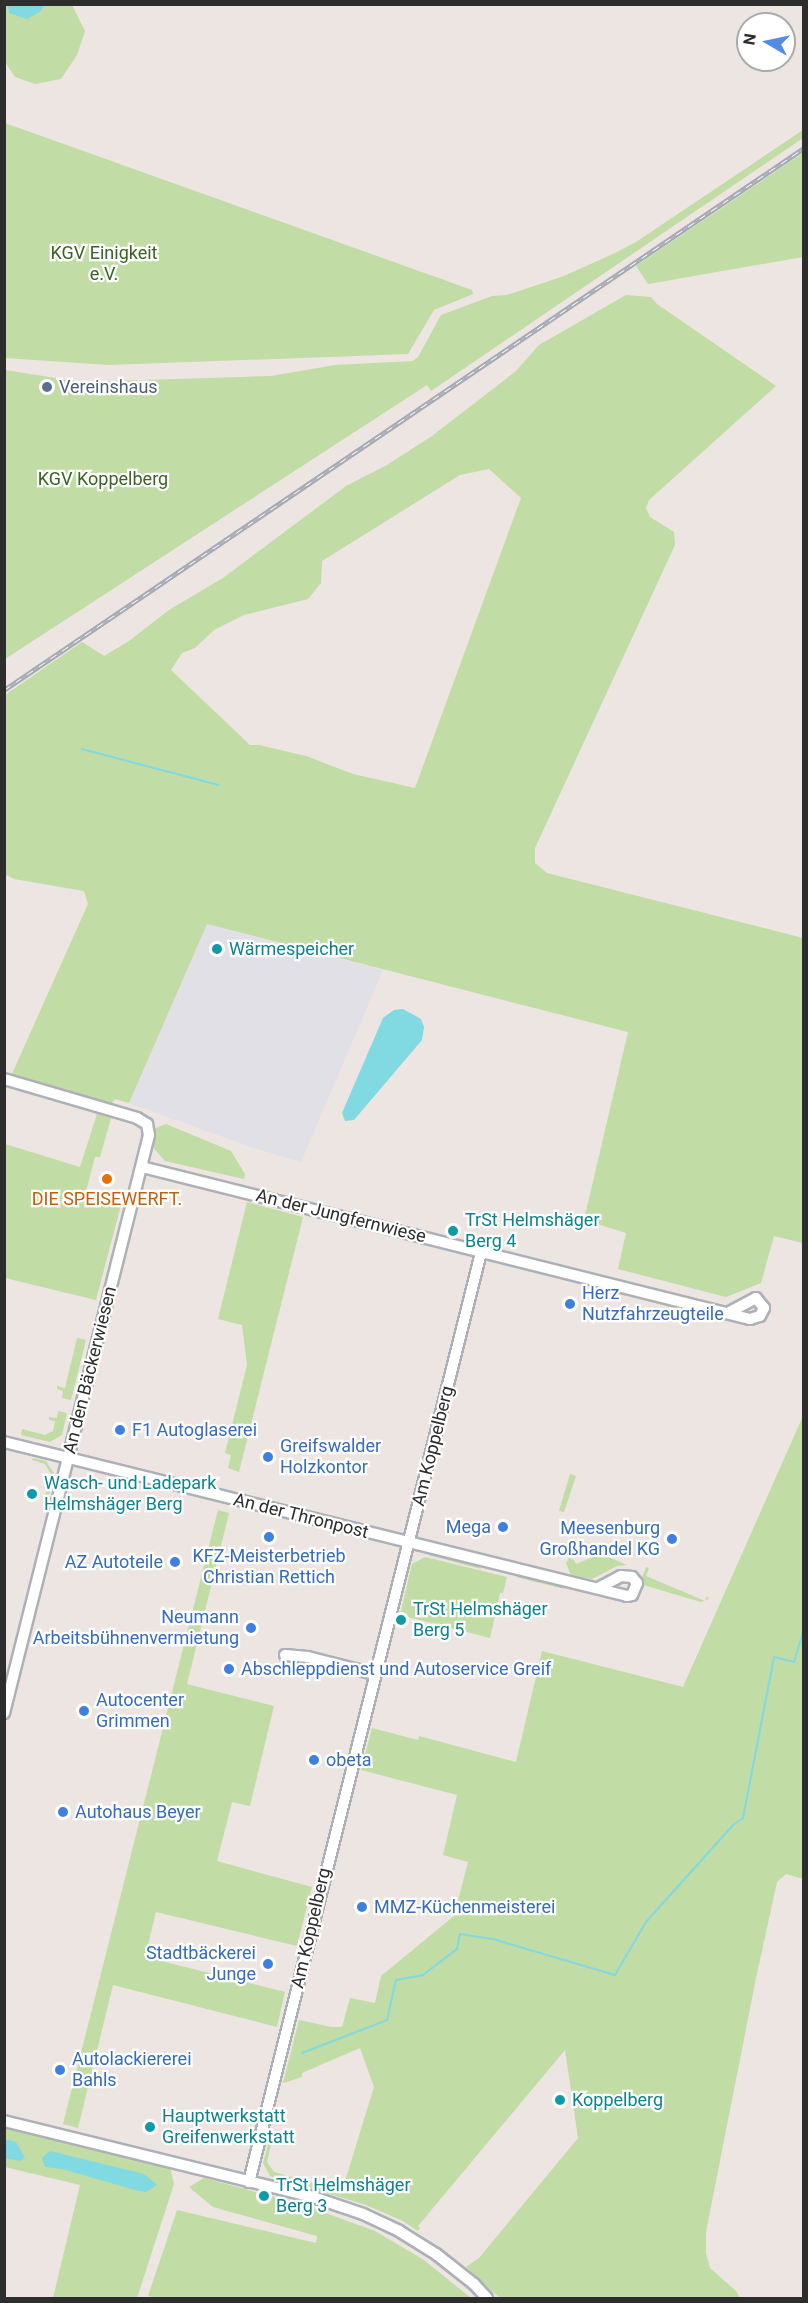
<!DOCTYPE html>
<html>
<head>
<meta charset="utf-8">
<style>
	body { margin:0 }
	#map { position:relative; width:808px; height:2303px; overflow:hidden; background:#ece5e1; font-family:Roboto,sans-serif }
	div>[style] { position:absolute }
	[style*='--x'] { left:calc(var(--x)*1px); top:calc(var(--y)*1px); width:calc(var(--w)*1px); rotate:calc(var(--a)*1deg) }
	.industrial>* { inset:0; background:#e1e0e6 }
	.green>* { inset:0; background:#c1dca4 }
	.water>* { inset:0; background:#81d9e2 }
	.stream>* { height:2px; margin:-1px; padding:0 1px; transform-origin:1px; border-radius:1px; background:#81d9e2 }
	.roads { filter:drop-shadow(2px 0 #adb1b7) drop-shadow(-2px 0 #adb1b7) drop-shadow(0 2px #adb1b7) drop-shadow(0 -2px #adb1b7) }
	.street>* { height:10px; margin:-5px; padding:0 5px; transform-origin:5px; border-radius:5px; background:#fff }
	.rail>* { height:4.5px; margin-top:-2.25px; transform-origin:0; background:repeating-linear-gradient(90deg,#fff 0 7px,#a4a9b4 0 14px); box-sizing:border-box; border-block:2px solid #a4a9b4 }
	.dots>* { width:16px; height:16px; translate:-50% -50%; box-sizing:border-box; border:3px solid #fff; border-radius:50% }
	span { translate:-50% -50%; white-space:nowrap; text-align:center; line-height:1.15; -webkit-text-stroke:4.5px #fff; paint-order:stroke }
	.park-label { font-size:18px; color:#3c6324 }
	.service-label { font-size:18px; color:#4e5e75 }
	.left { translate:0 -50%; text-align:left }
	.culture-label { font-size:18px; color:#0d838f }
	.food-label { font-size:18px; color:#c56008 }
	.street-label { font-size:18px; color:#2d2d2d }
	.shop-label { font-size:18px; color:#366cbe }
	.right { translate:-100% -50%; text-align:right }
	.frame { position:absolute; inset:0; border:6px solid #2d2d2d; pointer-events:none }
	.north { position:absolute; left:736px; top:12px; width:60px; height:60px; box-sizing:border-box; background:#fff; border:2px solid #ababab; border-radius:50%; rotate:279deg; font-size:16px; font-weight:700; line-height:24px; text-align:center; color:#2d2d2d }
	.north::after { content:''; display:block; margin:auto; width:21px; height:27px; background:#558ae6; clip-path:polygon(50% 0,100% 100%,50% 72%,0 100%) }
</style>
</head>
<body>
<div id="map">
	<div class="industrial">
		<i style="clip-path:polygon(206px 924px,383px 970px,301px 1162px,257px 1149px,129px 1103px)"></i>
	</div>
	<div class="green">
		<i style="clip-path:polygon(4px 5px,7px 5px,9px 13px,41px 11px,45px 5px,72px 5px,85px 31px,77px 55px,61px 79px,35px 84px,15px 77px,5px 62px)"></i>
		<i style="clip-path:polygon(5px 123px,472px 290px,473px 294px,434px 310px,408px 354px,109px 365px,5px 358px)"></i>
		<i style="clip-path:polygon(803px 130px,803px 138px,431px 391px,427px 385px,5px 659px,5px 370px,81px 382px,271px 376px,335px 365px,413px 361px,418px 357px,441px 315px,492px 296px,507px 295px,564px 276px,615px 253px,636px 242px)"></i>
		<i style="clip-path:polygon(803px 153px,803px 257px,648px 284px,636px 266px)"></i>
		<i style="clip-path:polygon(evenodd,626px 295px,651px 297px,657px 304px,776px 386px,649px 500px,646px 508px,650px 517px,674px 532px,675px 545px,535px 848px,535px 863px,547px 873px,803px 938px,803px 1243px,774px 1236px,761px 1283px,726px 1297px,618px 1269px,626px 1233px,584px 1220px,628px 1032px,207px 924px,129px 1103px,115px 1099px,111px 1104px,11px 1076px,88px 904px,84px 891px,14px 879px,7px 875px,5px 879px,5px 695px,82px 642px,104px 656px,129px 641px,169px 610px,223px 578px,346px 486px,387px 465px,432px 436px,516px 371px,539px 345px,626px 295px,489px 469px,521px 498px,415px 788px,353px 774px,306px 756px,259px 745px,250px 745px,171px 670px,182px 653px,195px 648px,214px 630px,244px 615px,308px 599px,321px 583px,322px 561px,460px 475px,489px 469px)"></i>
		<i style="clip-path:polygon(97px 1114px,111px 1118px,100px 1157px,95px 1157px,85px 1195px,121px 1205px,96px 1300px,5px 1278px,5px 1144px,80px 1167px)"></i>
		<i style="clip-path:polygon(166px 1124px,231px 1151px,245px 1174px,244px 1179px,165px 1161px,151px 1145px,154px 1129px)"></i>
		<i style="clip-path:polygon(247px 1202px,303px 1217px,239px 1472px,228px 1468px,231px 1455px,225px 1453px,247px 1365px,242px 1325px,218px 1319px)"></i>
		<i style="clip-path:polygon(77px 1338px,86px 1340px,71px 1400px,62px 1398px,63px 1391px,57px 1389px,57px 1386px,65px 1388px)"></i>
		<i style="clip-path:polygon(58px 1411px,67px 1413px,62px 1435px,50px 1442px,21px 1435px,22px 1429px,45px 1435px,53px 1431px,55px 1421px,49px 1420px,49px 1417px,57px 1418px)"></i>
		<i style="clip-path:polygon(803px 1416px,803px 1879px,786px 1874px,777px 1882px,756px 1978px,706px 2232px,706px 2253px,710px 2268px,736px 2291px,740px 2298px,500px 2298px,466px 2267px,479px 2258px,578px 2138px,565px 2050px,418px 2226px,420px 2228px,418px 2231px,403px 2221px,366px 2205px,270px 2176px,263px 2163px,270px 2138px,272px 2140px,267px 2162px,274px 2172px,342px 2191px,374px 2087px,360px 2048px,302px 2073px,302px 2077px,283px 2083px,299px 2020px,331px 2027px,342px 2027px,350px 1998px,375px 2003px,381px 1976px,454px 1916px,468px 1862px,443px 1855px,457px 1795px,361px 1770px,372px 1728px,418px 1740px,419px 1736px,516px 1762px,542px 1651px,683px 1687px)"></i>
		<i style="clip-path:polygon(33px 1458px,46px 1461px,54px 1473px,48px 1498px,45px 1497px,50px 1473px,45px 1464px,32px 1460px)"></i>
		<i style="clip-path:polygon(570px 1474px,576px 1476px,564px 1512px,559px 1511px)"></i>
		<i style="clip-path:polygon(218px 1510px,229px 1513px,187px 1684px,274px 1706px,250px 1806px,232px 1802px,217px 1861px,312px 1887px,297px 1946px,156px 1912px,145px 1957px,285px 1992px,277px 2027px,113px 1985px,78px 2128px,63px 2124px)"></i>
		<i style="clip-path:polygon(428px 1552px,478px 1565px,481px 1569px,428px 1555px)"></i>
		<i style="clip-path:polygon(601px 1554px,627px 1565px,617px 1566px,592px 1579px,571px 1575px,566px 1563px,569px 1558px,574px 1560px,576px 1564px)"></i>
		<i style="clip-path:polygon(425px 1557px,507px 1577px,503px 1593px,500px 1593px,490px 1638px,400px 1615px,412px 1564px)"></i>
		<i style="clip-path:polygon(646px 1567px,649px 1568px,646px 1576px,705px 1601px,707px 1596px,709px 1599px,701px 1602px,640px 1584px)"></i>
		<i style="clip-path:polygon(519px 1575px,561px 1585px,564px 1589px,516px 1577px)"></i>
		<i style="clip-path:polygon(4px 2125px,170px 2167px,174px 2184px,137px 2298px,53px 2298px,80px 2185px,5px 2167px)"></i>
		<i style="clip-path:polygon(204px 2178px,260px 2193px,259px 2197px,266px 2199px,268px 2195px,306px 2206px,375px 2231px,424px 2260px,471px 2298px,157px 2298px,148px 2296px,177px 2210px,316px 2243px,317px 2236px,213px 2207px,189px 2187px)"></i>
	</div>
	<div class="water">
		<i style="clip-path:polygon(7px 5px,7px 4px,45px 5px,41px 11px,27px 19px,9px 13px)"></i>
		<i style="clip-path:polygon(403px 1009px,421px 1019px,424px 1027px,422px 1040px,354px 1120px,345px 1121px,342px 1113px,383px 1018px,394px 1010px)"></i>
		<i style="clip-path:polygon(4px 2139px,16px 2142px,25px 2158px,20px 2161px,5px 2158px)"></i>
		<i style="clip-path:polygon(50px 2151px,144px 2174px,157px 2185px,146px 2192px,135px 2190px,62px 2169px,45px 2167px,42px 2158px)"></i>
	</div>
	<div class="stream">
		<i style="--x:82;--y:749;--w:141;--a:14.8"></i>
		<i style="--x:302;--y:2053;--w:91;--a:-21.2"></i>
		<i style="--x:387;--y:2020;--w:41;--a:-77.3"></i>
		<i style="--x:396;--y:1980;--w:27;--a:-10"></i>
		<i style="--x:423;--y:1975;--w:43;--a:-37.4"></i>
		<i style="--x:457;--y:1949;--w:15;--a:-79"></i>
		<i style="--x:460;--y:1934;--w:36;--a:9"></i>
		<i style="--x:496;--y:1940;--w:124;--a:16.4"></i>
		<i style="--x:615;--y:1975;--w:61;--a:-59.7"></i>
		<i style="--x:646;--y:1922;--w:129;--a:-48.1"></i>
		<i style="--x:732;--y:1826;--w:14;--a:-36"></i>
		<i style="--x:743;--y:1818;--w:164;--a:-79.1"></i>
		<i style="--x:774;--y:1657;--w:21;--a:14"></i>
		<i style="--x:794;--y:1662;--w:34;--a:-73"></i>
	</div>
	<div class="roads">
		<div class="street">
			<i style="--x:4;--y:1079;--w:139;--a:16.3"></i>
			<i style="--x:137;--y:1118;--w:12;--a:31"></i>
			<i style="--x:147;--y:1124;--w:11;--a:80"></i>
			<i style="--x:149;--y:1135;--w:596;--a:104.08"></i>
			<i style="--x:142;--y:1167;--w:627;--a:14.04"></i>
			<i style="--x:750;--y:1319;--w:10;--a:-17"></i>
			<i style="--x:760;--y:1316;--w:9;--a:-63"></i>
			<i style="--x:764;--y:1308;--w:13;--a:-129"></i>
			<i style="--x:756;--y:1298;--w:32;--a:152"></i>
			<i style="--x:4;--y:1442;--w:642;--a:13.88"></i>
			<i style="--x:627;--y:1596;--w:5;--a:-11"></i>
			<i style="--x:632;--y:1595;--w:13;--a:-67"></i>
			<i style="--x:637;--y:1583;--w:8;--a:-130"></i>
			<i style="--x:632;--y:1577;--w:11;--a:-175"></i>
			<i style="--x:621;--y:1576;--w:26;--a:152"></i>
			<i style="--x:285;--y:1655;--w:23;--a:5"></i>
			<i style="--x:308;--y:1657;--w:68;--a:14.4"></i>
			<i style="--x:4;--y:2121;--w:318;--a:13.8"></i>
			<i style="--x:313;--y:2197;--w:53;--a:18.8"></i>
			<i style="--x:363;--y:2214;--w:40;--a:25"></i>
			<i style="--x:399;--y:2231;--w:44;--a:31.9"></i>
			<i style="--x:436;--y:2254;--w:48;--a:38.3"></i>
			<i style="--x:474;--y:2284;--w:19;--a:47"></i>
			<i style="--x:249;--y:2182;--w:959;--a:-75.99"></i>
		</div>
	</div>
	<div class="rail">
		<i style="--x:4;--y:690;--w:966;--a:-34.12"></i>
	</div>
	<div class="dots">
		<i style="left:47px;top:387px;background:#5c6f8a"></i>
		<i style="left:217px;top:949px;background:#0f9aa8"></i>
		<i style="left:107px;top:1179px;background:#e8710a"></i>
		<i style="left:453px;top:1231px;background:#0f9aa8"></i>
		<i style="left:570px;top:1304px;background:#3f7fe0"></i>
		<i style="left:120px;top:1430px;background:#3f7fe0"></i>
		<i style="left:268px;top:1457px;background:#3f7fe0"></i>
		<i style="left:32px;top:1494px;background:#0f9aa8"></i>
		<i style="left:503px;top:1527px;background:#3f7fe0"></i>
		<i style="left:269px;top:1537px;background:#3f7fe0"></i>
		<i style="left:672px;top:1539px;background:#3f7fe0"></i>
		<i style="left:175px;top:1562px;background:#3f7fe0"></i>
		<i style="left:401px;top:1620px;background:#0f9aa8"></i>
		<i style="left:251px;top:1628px;background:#3f7fe0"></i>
		<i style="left:229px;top:1669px;background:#3f7fe0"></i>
		<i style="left:84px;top:1711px;background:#3f7fe0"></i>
		<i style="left:314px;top:1760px;background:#3f7fe0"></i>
		<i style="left:63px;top:1812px;background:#3f7fe0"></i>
		<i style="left:362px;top:1907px;background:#3f7fe0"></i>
		<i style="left:268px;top:1964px;background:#3f7fe0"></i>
		<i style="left:60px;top:2070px;background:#3f7fe0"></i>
		<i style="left:560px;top:2100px;background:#0f9aa8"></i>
		<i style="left:150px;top:2127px;background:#0f9aa8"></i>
		<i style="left:264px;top:2196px;background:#0f9aa8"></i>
	</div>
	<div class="park-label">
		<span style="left:104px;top:264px">KGV Einigkeit<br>e.V.</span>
		<span style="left:103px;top:479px">KGV Koppelberg</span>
	</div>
	<div class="service-label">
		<span class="left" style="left:59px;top:387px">Vereinshaus</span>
	</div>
	<div class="culture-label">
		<span class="left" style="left:229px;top:949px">Wärmespeicher</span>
		<span class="left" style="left:465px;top:1231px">TrSt Helmshäger<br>Berg 4</span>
		<span class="left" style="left:44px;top:1494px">Wasch- und Ladepark<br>Helmshäger Berg</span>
		<span class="left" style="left:413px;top:1620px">TrSt Helmshäger<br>Berg 5</span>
		<span class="left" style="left:572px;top:2100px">Koppelberg</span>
		<span class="left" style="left:162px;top:2127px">Hauptwerkstatt<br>Greifenwerkstatt</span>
		<span class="left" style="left:276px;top:2196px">TrSt Helmshäger<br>Berg 3</span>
	</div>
	<div class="food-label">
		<span style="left:107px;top:1199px">DIE SPEISEWERFT.</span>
	</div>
	<div class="street-label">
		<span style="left:341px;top:1216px;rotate:14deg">An der Jungfernwiese</span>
		<span style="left:90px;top:1370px;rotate:-76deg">An den Bäckerwiesen</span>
		<span style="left:433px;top:1446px;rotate:-76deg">Am Koppelberg</span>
		<span style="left:301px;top:1516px;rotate:14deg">An der Thronpost</span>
		<span style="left:311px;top:1928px;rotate:-77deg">Am Koppelberg</span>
	</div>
	<div class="shop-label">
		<span class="left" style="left:582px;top:1304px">Herz<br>Nutzfahrzeugteile</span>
		<span class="left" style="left:132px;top:1430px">F1 Autoglaserei</span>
		<span class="left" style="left:280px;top:1457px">Greifswalder<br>Holzkontor</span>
		<span class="right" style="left:491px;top:1527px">Mega</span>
		<span class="right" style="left:660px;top:1539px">Meesenburg<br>Großhandel KG</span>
		<span style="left:269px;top:1567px">KFZ-Meisterbetrieb<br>Christian Rettich</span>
		<span class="right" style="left:163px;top:1562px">AZ Autoteile</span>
		<span class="right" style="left:239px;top:1628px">Neumann<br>Arbeitsbühnenvermietung</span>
		<span class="left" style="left:241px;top:1669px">Abschleppdienst und Autoservice Greif</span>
		<span class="left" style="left:96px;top:1711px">Autocenter<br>Grimmen</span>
		<span class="left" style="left:326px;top:1760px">obeta</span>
		<span class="left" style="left:75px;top:1812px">Autohaus Beyer</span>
		<span class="left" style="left:374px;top:1907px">MMZ-Küchenmeisterei</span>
		<span class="right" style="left:256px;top:1964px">Stadtbäckerei<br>Junge</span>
		<span class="left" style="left:72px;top:2070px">Autolackiererei<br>Bahls</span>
	</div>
	<div class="frame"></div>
	<div class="north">N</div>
</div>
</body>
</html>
